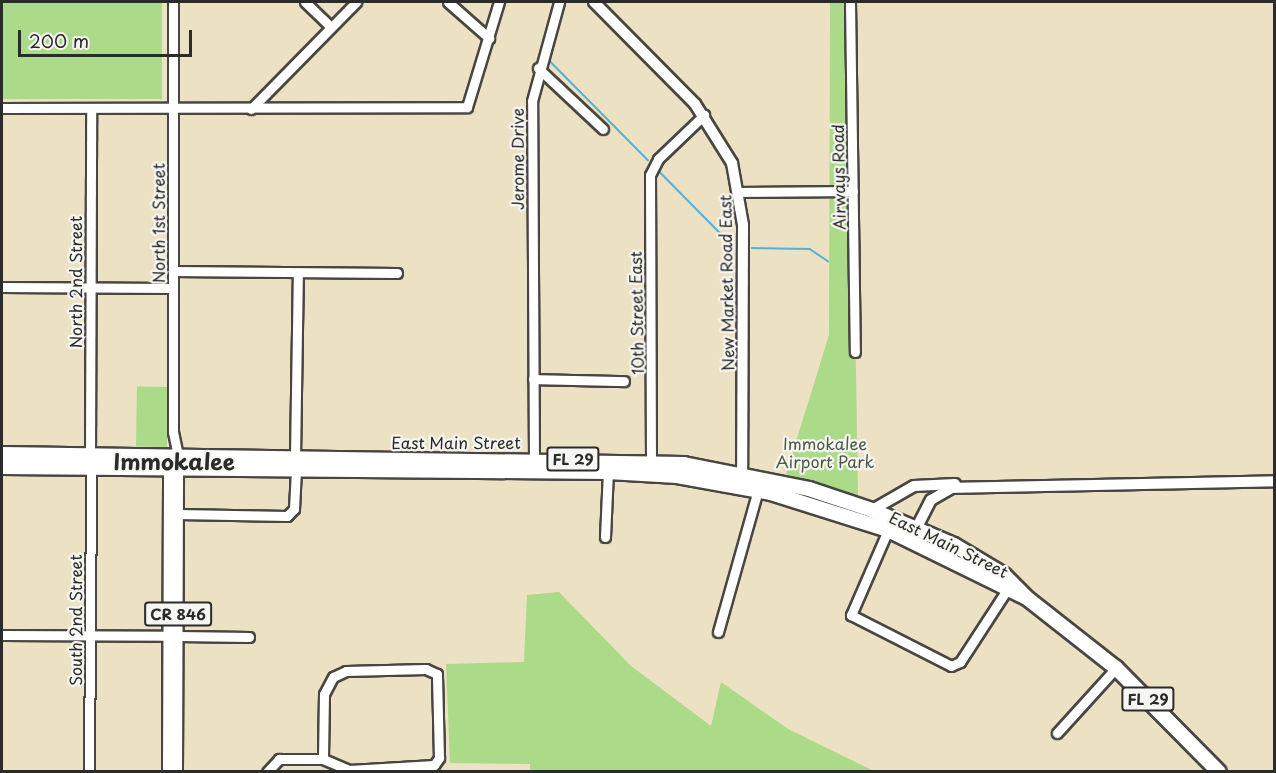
<!DOCTYPE html>
<html>
<head>
<meta charset="utf-8">
<style>
	body { margin:0 }
	#map { position:relative; width:1276px; height:773px; overflow:hidden; background:#ece1c2; font-family:"Playpen Sans",sans-serif }
	div>[style] { position:absolute }
	[style*='--x'] { left:calc(var(--x)*1px); top:calc(var(--y)*1px); width:calc(var(--w)*1px); rotate:calc(var(--a)*1deg) }
	.green>* { inset:0; background:#abdb89; transform-origin:0 0 }
	.stream>* { height:1.5px; margin:-0.75px; padding:0 0.75px; transform-origin:0.75px; border-radius:0.75px; background:#57b1d5 }
	.roads { filter:drop-shadow(2px 0 #484642) drop-shadow(-2px 0 #484642) drop-shadow(0 2px #484642) drop-shadow(0 -2px #484642) }
	.minor>* { height:9px; margin:-4.5px; padding:0 4.5px; transform-origin:4.5px; border-radius:4.5px; background:#fff }
	.major>* { height:10px; margin:-5px; padding:0 5px; transform-origin:5px; border-radius:5px; background:#fff }
	.highway>* { height:14px; margin:-7px; padding:0 7px; transform-origin:7px; border-radius:7px; background:#fff }
	span { translate:-50% -50%; white-space:nowrap; text-align:center; line-height:1.15; -webkit-text-stroke:4.5px #f6f6f2; paint-order:stroke }
	.shield-label span { padding:2px 4px; background:#f6f6f2; border:2px solid; border-radius:4px; -webkit-text-stroke-width:0 }
	.shield-label { font-size:15px; color:#2b2b2b; font-weight:700 }
	.street-label { font-size:16px; color:#2b2b2b }
	.park-label { font-size:16px; color:#4b5742 }
	.district-label { font-size:22px; color:#2b2b2b; font-weight:700 }
	.frame { position:absolute; inset:0; border:3px solid #2b2b2b; pointer-events:none }
	.scale { position:absolute; left:18px; top:30px; width:174px; height:27px; box-sizing:border-box; border:3px solid #2b2b2b; border-top:0; padding-left:8px; font-size:18px; line-height:21px; white-space:nowrap; color:#2b2b2b; -webkit-text-stroke:4px #f6f6f2; paint-order:stroke }
</style>
</head>
<body>
<div id="map">
	<div class="green">
		<i style="left:2px;top:2px;width:160px;height:97px"></i>
		<i style="clip-path:polygon(830px 2px,850px 2px,858px 496px,786px 474px,829px 335px)"></i>
		<i style="left:168px;top:387px;width:60px;height:31px;rotate:91deg"></i>
		<i style="clip-path:polygon(559px 592px,631px 666px,711px 726px,721px 682px,788px 729px,874px 771px,530px 772px,530px 764px,450px 763px,446px 664px,524px 662px,527px 595px)"></i>
	</div>
	<div class="stream">
		<i style="--x:549;--y:60;--w:141;--a:45.3"></i>
		<i style="--x:658;--y:170;--w:105;--a:45.4"></i>
		<i style="--x:752;--y:248;--w:58;--a:1"></i>
		<i style="--x:810;--y:249;--w:22;--a:34"></i>
	</div>
	<div class="roads">
		<div class="minor">
			<i style="--x:173;--y:2;--w:430;--a:90"></i>
			<i style="--x:173;--y:432;--w:25;--a:78"></i>
			<i style="--x:305;--y:2;--w:36;--a:44"></i>
			<i style="--x:448;--y:2;--w:55;--a:41.3"></i>
			<i style="--x:850;--y:2;--w:350;--a:89.2"></i>
			<i style="--x:538;--y:68;--w:89;--a:43.2"></i>
			<i style="--x:2;--y:108;--w:465;--a:-0.1"></i>
			<i style="--x:467;--y:107;--w:110;--a:-73.1"></i>
			<i style="--x:251;--y:109;--w:150;--a:-45.5"></i>
			<i style="--x:740;--y:192;--w:113;--a:-0.5"></i>
			<i style="--x:173;--y:271;--w:224;--a:0.5"></i>
			<i style="--x:2;--y:287;--w:171;--a:0.3"></i>
			<i style="--x:533;--y:379;--w:91;--a:1.3"></i>
			<i style="--x:90;--y:455;--w:346;--a:-89.8"></i>
			<i style="--x:295;--y:457;--w:184;--a:-89.1"></i>
			<i style="--x:534;--y:459;--w:358;--a:-90.3"></i>
			<i style="--x:532;--y:101;--w:103;--a:-74.7"></i>
			<i style="--x:651;--y:461;--w:286;--a:-90.2"></i>
			<i style="--x:650;--y:175;--w:18;--a:-63"></i>
			<i style="--x:658;--y:159;--w:64;--a:-43.7"></i>
			<i style="--x:178;--y:514;--w:109;--a:1.1"></i>
			<i style="--x:287;--y:516;--w:10;--a:-45"></i>
			<i style="--x:294;--y:509;--w:40;--a:-87.1"></i>
			<i style="--x:888;--y:530;--w:93;--a:113.5"></i>
			<i style="--x:851;--y:615;--w:112;--a:27"></i>
			<i style="--x:951;--y:666;--w:10;--a:-24"></i>
			<i style="--x:960;--y:662;--w:92;--a:-57"></i>
			<i style="--x:605;--y:537;--w:65;--a:-87.4"></i>
			<i style="--x:718;--y:632;--w:148;--a:-74.3"></i>
			<i style="--x:2;--y:635;--w:166;--a:0.3"></i>
			<i style="--x:178;--y:636;--w:71;--a:0.8"></i>
			<i style="--x:1057;--y:733;--w:88;--a:-47.8"></i>
			<i style="--x:89;--y:772;--w:304;--a:-89.6"></i>
			<i style="--x:267;--y:772;--w:18;--a:-47"></i>
			<i style="--x:279;--y:759;--w:44;--a:0"></i>
			<i style="--x:323;--y:759;--w:28;--a:23"></i>
			<i style="--x:349;--y:770;--w:85;--a:-3.4"></i>
			<i style="--x:434;--y:765;--w:9;--a:-54"></i>
			<i style="--x:439;--y:758;--w:84;--a:-91.4"></i>
			<i style="--x:437;--y:674;--w:12;--a:-156"></i>
			<i style="--x:426;--y:669;--w:80;--a:178.6"></i>
			<i style="--x:346;--y:671;--w:14;--a:155"></i>
			<i style="--x:333;--y:677;--w:19;--a:118"></i>
			<i style="--x:324;--y:694;--w:65;--a:90.9"></i>
		</div>
		<div class="major">
			<i style="--x:594;--y:2;--w:144;--a:45.3"></i>
			<i style="--x:695;--y:104;--w:70;--a:57.9"></i>
			<i style="--x:732;--y:163;--w:63;--a:79.9"></i>
			<i style="--x:743;--y:225;--w:248;--a:90.2"></i>
			<i style="--x:872;--y:510;--w:48;--a:-29.7"></i>
			<i style="--x:914;--y:486;--w:41;--a:-2.8"></i>
			<i style="--x:913;--y:535;--w:39;--a:-63"></i>
			<i style="--x:931;--y:500;--w:24;--a:-30"></i>
			<i style="--x:952;--y:488;--w:322;--a:-1.2"></i>
			<i style="--x:168;--y:772;--w:309;--a:-89.8"></i>
			<i style="--x:177;--y:772;--w:309;--a:-89.8"></i>
		</div>
		<div class="highway">
			<i style="--x:2;--y:454;--w:682;--a:0.84"></i>
			<i style="--x:684;--y:464;--w:127;--a:11.3"></i>
			<i style="--x:809;--y:489;--w:66;--a:18.4"></i>
			<i style="--x:872;--y:510;--w:89;--a:23.1"></i>
			<i style="--x:954;--y:545;--w:58;--a:31"></i>
			<i style="--x:1004;--y:575;--w:30;--a:45"></i>
			<i style="--x:2;--y:467;--w:606;--a:0.47"></i>
			<i style="--x:608;--y:472;--w:69;--a:3.3"></i>
			<i style="--x:677;--y:476;--w:96;--a:10.3"></i>
			<i style="--x:771;--y:493;--w:123;--a:17.5"></i>
			<i style="--x:888;--y:530;--w:155;--a:26.1"></i>
			<i style="--x:1027;--y:598;--w:113;--a:38.2"></i>
			<i style="--x:1116;--y:668;--w:146;--a:45.3"></i>
		</div>
	</div>
	<div class="shield-label">
		<span style="left:573px;top:459px">FL 29</span>
		<span style="left:178px;top:614px">CR 846</span>
		<span style="left:1148px;top:699px">FL 29</span>
	</div>
	<div class="street-label">
		<span style="left:517px;top:159px;rotate:-90deg">Jerome Drive</span>
		<span style="left:838px;top:177px;rotate:-91deg">Airways Road</span>
		<span style="left:158px;top:223px;rotate:-90deg">North 1st Street</span>
		<span style="left:75px;top:282px;rotate:-90deg">North 2nd Street</span>
		<span style="left:726px;top:283px;rotate:-91deg">New Market Road East</span>
		<span style="left:636px;top:313px;rotate:-91deg">10th Street East</span>
		<span style="left:456px;top:442px">East Main Street</span>
		<span style="left:949px;top:544px;rotate:26deg">East Main Street</span>
		<span style="left:75px;top:620px;rotate:-90deg">South 2nd Street</span>
	</div>
	<div class="park-label">
		<span style="left:825px;top:452px">Immokalee<br>Airport Park</span>
	</div>
	<div class="district-label">
		<span style="left:174px;top:461px">Immokalee</span>
	</div>
	<div class="frame"></div>
	<div class="scale">200 m</div>
</div>
</body>
</html>
